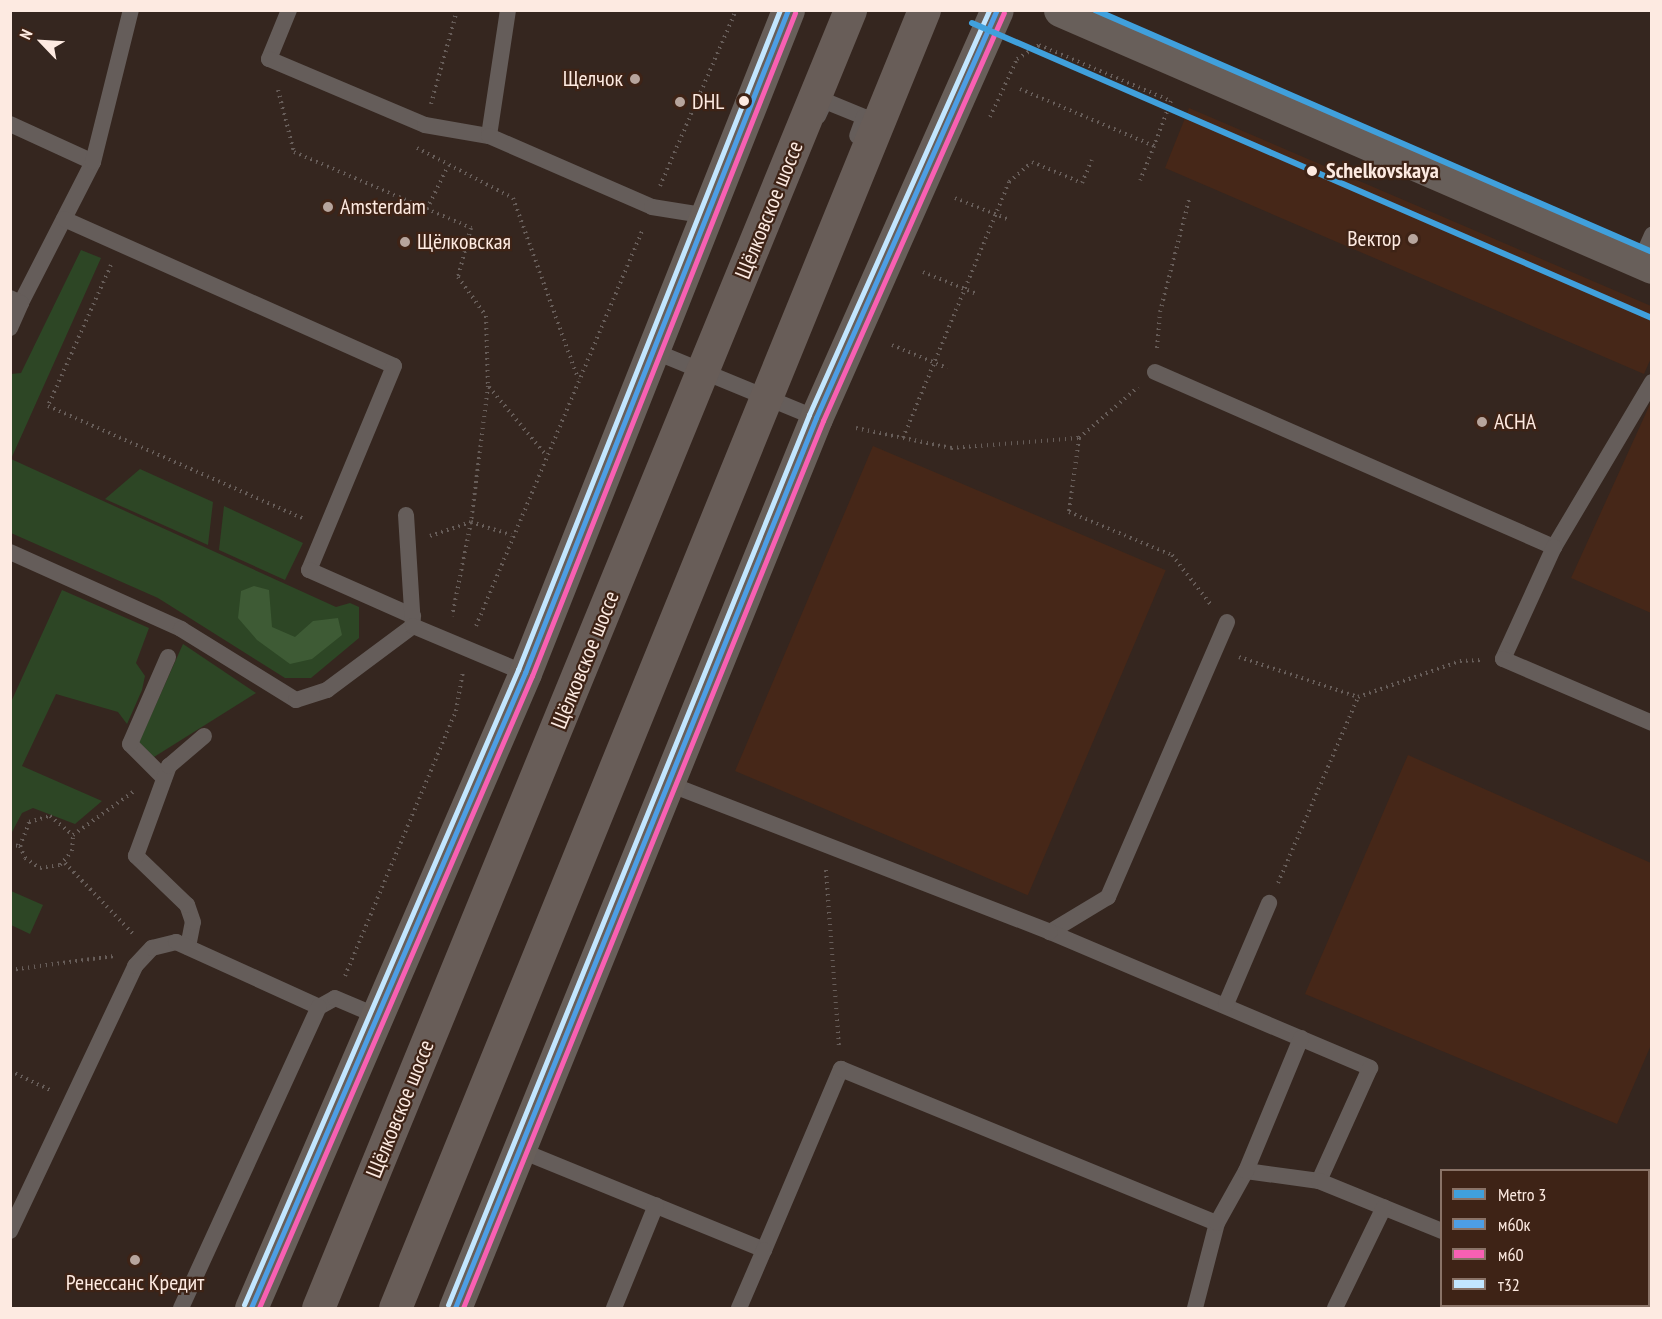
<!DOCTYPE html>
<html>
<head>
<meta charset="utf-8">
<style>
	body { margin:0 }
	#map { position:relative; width:1662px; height:1319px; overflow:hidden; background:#35261f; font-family:"PT Sans Narrow",sans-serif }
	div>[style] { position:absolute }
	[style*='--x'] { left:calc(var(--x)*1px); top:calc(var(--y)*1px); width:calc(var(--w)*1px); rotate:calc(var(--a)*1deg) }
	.built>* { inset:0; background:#462718; transform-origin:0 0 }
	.green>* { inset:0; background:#2d4625 }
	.forest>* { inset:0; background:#3e5b35 }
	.path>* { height:4px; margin-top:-2px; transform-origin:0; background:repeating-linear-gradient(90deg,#675d59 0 1.5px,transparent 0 6px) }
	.service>* { height:16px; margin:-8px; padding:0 8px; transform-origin:8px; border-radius:8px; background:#655d5a }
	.secondary>* { height:33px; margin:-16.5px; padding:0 16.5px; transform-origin:16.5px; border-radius:16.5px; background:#685f5a }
	.primary>* { height:33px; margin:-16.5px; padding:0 16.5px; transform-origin:16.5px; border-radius:16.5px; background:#685d58 }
	.bus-1>* { height:4.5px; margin:-2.25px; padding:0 2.25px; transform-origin:2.25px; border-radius:2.25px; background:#4d9ee5 }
	.bus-2>* { height:4.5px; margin:-2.25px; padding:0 2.25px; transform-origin:2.25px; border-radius:2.25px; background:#f860b3 }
	.bus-3>* { height:4.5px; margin:-2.25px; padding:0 2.25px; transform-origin:2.25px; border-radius:2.25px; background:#c2e6ff }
	.metro-1>* { height:6px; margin:-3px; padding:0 3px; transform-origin:3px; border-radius:3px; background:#40a0dc }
	.dots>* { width:16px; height:16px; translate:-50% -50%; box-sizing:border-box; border:3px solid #3e2316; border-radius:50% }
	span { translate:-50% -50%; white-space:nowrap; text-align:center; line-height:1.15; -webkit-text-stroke:4.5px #3e2316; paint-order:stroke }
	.poi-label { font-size:22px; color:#fdeae1 }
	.right { translate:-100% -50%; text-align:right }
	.left { translate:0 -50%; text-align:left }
	.stop-label { font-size:22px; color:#fdeae1; font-weight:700 }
	.street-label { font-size:22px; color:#fdeae1 }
	.frame { position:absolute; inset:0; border:12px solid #fdeae1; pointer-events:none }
	.legend { position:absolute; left:1440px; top:1169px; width:210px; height:138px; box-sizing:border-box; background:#3e2316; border:2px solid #8a7367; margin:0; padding:8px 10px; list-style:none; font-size:18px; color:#fdeae1 }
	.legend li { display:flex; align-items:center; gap:12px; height:30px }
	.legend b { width:30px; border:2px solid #8a7367 }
	.north { position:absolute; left:12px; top:12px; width:60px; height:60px; -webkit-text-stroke:4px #3e2316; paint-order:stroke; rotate:295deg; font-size:16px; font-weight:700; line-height:24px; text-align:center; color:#fdeae1 }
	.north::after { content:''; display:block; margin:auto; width:21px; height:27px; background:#fdeae1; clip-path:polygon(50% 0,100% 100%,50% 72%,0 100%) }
</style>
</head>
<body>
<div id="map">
	<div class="built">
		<i style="clip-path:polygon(1189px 108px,1651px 306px,1651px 358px,1644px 374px,1165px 168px)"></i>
		<i style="clip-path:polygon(1651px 402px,1651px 613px,1571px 578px)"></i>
		<i style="left:873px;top:446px;width:318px;height:353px;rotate:23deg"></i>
		<i style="clip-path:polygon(1408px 755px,1651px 863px,1651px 1045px,1617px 1124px,1305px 994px)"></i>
	</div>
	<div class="green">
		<i style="clip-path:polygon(81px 250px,101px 258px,11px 459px,336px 607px,350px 603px,359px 607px,359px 638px,311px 678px,285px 678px,158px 598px,11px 533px,11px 374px,21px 373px)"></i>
		<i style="clip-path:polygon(140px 469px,213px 502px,208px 545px,105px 499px)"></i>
		<i style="clip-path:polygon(224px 506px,303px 543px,285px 580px,219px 550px)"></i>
		<i style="clip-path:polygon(62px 590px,149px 628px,136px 663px,145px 676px,142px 690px,127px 724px,118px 712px,56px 694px,22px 766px,102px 801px,75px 824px,33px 808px,22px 813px,11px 834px,11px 702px)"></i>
		<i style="clip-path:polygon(183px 644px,256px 693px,154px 757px,139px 742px)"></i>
		<i style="clip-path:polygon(11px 891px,43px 905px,30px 934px,11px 925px)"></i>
	</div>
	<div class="forest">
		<i style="clip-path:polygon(254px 586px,269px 590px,272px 627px,295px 637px,313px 621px,338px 618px,342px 635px,312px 659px,290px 664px,257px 640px,238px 618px,241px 591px)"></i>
	</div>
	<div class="path">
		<i style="--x:1020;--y:89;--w:146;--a:23"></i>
		<i style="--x:1154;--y:146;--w:37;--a:112"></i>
		<i style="--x:278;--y:90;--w:64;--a:75.5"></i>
		<i style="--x:294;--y:152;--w:193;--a:23.2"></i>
		<i style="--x:471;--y:228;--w:51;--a:104.9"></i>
		<i style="--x:458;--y:277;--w:48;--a:54.3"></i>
		<i style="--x:486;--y:316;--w:70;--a:88.4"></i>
		<i style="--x:488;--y:386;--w:137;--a:97.1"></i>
		<i style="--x:471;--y:522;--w:96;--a:101.4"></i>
		<i style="--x:431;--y:104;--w:98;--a:-74.5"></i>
		<i style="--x:990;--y:117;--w:64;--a:-65"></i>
		<i style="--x:1017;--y:59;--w:26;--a:-32"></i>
		<i style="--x:1039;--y:45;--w:143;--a:23"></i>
		<i style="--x:1171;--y:101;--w:48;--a:110.7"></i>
		<i style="--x:417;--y:148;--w:108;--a:27.5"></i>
		<i style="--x:513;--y:198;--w:192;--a:70.2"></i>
		<i style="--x:660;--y:186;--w:192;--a:-66.6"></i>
		<i style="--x:955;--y:198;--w:56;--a:22"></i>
		<i style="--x:427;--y:209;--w:48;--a:-64"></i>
		<i style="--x:111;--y:265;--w:154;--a:114.1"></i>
		<i style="--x:48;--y:406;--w:280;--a:23.8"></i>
		<i style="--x:923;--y:272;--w:58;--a:22.2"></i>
		<i style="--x:892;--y:345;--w:60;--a:22.7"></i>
		<i style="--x:1157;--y:348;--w:36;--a:-85"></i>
		<i style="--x:1160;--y:312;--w:116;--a:-75.5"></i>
		<i style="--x:489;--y:387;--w:89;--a:50"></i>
		<i style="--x:856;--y:428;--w:97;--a:11.9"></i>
		<i style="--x:951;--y:448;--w:128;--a:-4.5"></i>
		<i style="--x:1079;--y:438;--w:78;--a:-40.8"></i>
		<i style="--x:903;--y:438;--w:277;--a:-67.5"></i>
		<i style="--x:1009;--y:182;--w:30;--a:-41"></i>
		<i style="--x:1032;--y:162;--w:54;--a:22.8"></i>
		<i style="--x:1082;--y:183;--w:25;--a:-67"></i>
		<i style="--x:1079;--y:438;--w:75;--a:97.7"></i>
		<i style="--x:1069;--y:512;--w:112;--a:22.7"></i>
		<i style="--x:1172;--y:555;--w:65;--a:51.9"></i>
		<i style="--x:430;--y:536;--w:43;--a:-18.9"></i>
		<i style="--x:471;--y:522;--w:42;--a:18"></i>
		<i style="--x:476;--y:626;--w:431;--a:-67.2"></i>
		<i style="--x:1239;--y:657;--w:126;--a:18.6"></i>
		<i style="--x:10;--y:845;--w:10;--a:6"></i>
		<i style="--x:20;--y:846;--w:13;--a:67"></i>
		<i style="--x:25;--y:858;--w:18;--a:34"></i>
		<i style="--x:40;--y:868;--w:20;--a:-9"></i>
		<i style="--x:60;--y:865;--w:18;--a:-49"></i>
		<i style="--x:72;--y:851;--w:16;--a:-86"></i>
		<i style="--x:73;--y:835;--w:74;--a:-35.6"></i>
		<i style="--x:20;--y:846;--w:26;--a:-69"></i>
		<i style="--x:29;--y:822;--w:22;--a:-16"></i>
		<i style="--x:50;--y:816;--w:30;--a:40"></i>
		<i style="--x:65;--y:863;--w:98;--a:46.2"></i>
		<i style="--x:826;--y:870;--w:177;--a:85.8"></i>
		<i style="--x:1278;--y:883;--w:202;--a:-66.7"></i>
		<i style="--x:1358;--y:697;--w:108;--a:-19.4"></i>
		<i style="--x:1460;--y:661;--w:21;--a:-3"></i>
		<i style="--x:10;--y:970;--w:105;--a:-7.7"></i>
		<i style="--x:345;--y:976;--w:287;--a:-67.3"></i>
		<i style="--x:456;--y:711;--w:39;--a:-80"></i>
		<i style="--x:10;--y:1071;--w:44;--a:25.4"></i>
	</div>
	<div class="service">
		<i style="--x:289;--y:10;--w:53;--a:112.2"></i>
		<i style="--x:269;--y:59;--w:169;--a:22.9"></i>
		<i style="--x:425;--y:125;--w:65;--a:9.8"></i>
		<i style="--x:508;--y:10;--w:127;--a:98.6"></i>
		<i style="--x:489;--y:136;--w:178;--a:23.5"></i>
		<i style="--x:652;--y:207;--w:57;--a:9.1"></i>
		<i style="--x:818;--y:116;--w:17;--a:-65"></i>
		<i style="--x:825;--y:101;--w:42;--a:22.3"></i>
		<i style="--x:864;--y:117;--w:20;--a:110"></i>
		<i style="--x:10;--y:124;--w:91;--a:24.6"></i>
		<i style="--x:93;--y:162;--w:158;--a:117.1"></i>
		<i style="--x:21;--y:303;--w:12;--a:-156"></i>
		<i style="--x:93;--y:162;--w:157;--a:-76"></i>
		<i style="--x:64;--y:219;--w:361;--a:24"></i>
		<i style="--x:394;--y:366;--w:221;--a:112.6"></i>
		<i style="--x:309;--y:570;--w:114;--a:23.9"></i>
		<i style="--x:1640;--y:262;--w:30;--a:-66"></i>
		<i style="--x:10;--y:328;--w:27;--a:-66"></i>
		<i style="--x:656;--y:352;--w:173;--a:22.4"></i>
		<i style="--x:1155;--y:372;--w:436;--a:23.7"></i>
		<i style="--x:1652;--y:382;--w:192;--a:120.7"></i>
		<i style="--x:1554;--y:547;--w:123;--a:114.5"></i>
		<i style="--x:1503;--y:659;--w:162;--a:23.2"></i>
		<i style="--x:406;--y:515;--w:110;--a:86.4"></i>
		<i style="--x:10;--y:552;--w:188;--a:24.2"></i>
		<i style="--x:181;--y:629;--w:135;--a:31.7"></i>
		<i style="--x:296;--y:700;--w:33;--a:-18"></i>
		<i style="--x:327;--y:690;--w:107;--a:-36.7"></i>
		<i style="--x:413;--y:626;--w:121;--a:22.8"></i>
		<i style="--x:1227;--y:622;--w:300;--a:113.4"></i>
		<i style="--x:1108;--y:897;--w:68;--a:148.9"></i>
		<i style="--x:1050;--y:932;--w:348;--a:23"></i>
		<i style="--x:1370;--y:1068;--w:124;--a:114.3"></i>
		<i style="--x:164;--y:778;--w:48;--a:-135"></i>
		<i style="--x:130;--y:744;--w:95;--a:-66.4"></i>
		<i style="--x:664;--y:782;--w:414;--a:21.2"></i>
		<i style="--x:188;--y:947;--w:25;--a:-79"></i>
		<i style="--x:193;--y:922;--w:18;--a:-109"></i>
		<i style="--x:187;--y:905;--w:71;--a:-136.1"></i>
		<i style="--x:136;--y:856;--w:96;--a:-69.9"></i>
		<i style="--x:169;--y:766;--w:46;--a:-40.6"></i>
		<i style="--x:1226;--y:1004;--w:110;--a:-66.9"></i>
		<i style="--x:517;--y:1149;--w:267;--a:22.2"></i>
		<i style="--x:764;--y:1250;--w:197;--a:-67"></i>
		<i style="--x:841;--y:1069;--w:406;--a:22.3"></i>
		<i style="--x:1246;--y:1171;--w:74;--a:7.8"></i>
		<i style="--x:1319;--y:1181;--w:133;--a:22.1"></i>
		<i style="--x:10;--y:1231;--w:293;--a:-64.7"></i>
		<i style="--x:135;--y:966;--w:25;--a:-47"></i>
		<i style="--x:152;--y:948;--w:25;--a:-14"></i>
		<i style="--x:176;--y:942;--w:157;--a:24.4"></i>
		<i style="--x:319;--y:1007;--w:18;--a:-29"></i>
		<i style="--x:335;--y:998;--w:49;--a:22.9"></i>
		<i style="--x:1623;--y:1306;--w:7;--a:16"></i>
		<i style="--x:181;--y:1308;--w:331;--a:-65.4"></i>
		<i style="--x:614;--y:1308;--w:111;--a:-67.8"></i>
		<i style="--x:739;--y:1308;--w:63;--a:-66.7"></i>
		<i style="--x:1195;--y:1308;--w:88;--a:-75.5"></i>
		<i style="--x:1217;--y:1223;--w:60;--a:-60.9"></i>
		<i style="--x:1246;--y:1171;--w:144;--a:-67.5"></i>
		<i style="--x:1335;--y:1308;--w:112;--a:-64.1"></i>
	</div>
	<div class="secondary">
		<i style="--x:1060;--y:10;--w:645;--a:23.47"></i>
		<i style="--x:251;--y:1308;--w:692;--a:-66.66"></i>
		<i style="--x:525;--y:673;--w:713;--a:-68.36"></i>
		<i style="--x:455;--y:1308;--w:960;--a:-67.92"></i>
		<i style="--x:816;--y:418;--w:446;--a:-66.1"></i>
	</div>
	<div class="primary">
		<i style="--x:318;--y:1308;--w:1403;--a:-67.71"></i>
		<i style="--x:395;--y:1308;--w:1402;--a:-67.83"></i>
	</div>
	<div class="bus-1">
		<i style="--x:251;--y:1308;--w:692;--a:-66.66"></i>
		<i style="--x:525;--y:673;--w:713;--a:-68.36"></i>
		<i style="--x:455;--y:1308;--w:960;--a:-67.92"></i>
		<i style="--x:816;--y:418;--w:446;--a:-66.1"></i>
	</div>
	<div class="bus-2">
		<i style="--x:259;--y:1308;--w:688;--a:-66.64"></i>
		<i style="--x:532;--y:676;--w:713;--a:-68.36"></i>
		<i style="--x:463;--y:1308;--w:957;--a:-67.91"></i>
		<i style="--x:823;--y:421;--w:446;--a:-66.1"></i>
	</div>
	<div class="bus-3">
		<i style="--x:244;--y:1305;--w:692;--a:-66.66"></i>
		<i style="--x:518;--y:670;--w:710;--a:-68.35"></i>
		<i style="--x:448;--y:1305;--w:960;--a:-67.92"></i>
		<i style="--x:809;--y:415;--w:443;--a:-66"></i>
	</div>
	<div class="metro-1">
		<i style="--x:1095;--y:10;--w:607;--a:23.48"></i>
		<i style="--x:972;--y:23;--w:741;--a:23.45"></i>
	</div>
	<div class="dots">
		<i style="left:635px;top:79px;background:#b7a59d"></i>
		<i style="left:744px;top:101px;background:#fdeae1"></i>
		<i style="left:680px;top:102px;background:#b7a59d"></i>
		<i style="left:1312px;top:171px;background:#fdeae1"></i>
		<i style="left:328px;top:207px;background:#b7a59d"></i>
		<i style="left:1413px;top:239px;background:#b7a59d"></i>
		<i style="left:405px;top:242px;background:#b7a59d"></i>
		<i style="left:1482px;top:422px;background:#b7a59d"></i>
		<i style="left:135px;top:1260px;background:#b7a59d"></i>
	</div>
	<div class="poi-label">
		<span class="right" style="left:623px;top:79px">Щелчок</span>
		<span class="left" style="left:692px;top:102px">DHL</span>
		<span class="left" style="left:340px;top:207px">Amsterdam</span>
		<span class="right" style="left:1401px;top:239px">Вектор</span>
		<span class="left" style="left:417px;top:242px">Щёлковская</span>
		<span class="left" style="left:1494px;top:422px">АСНА</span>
		<span style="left:135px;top:1283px">Ренессанс Кредит</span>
	</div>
	<div class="stop-label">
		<span class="left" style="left:1326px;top:171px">Schelkovskaya</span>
	</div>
	<div class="street-label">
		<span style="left:769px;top:210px;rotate:-68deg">Щёлковское шоссе</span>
		<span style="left:585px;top:660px;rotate:-68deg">Щёлковское шоссе</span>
		<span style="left:400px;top:1109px;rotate:-68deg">Щёлковское шоссе</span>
	</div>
	<div class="frame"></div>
	<ul class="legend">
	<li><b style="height:8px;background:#40a0dc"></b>Metro 3</li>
	<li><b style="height:8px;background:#4d9ee5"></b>м60к</li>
	<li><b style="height:8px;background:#f860b3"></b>м60</li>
	<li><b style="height:8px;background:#c2e6ff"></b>т32</li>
	</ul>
	<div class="north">N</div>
</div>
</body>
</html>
